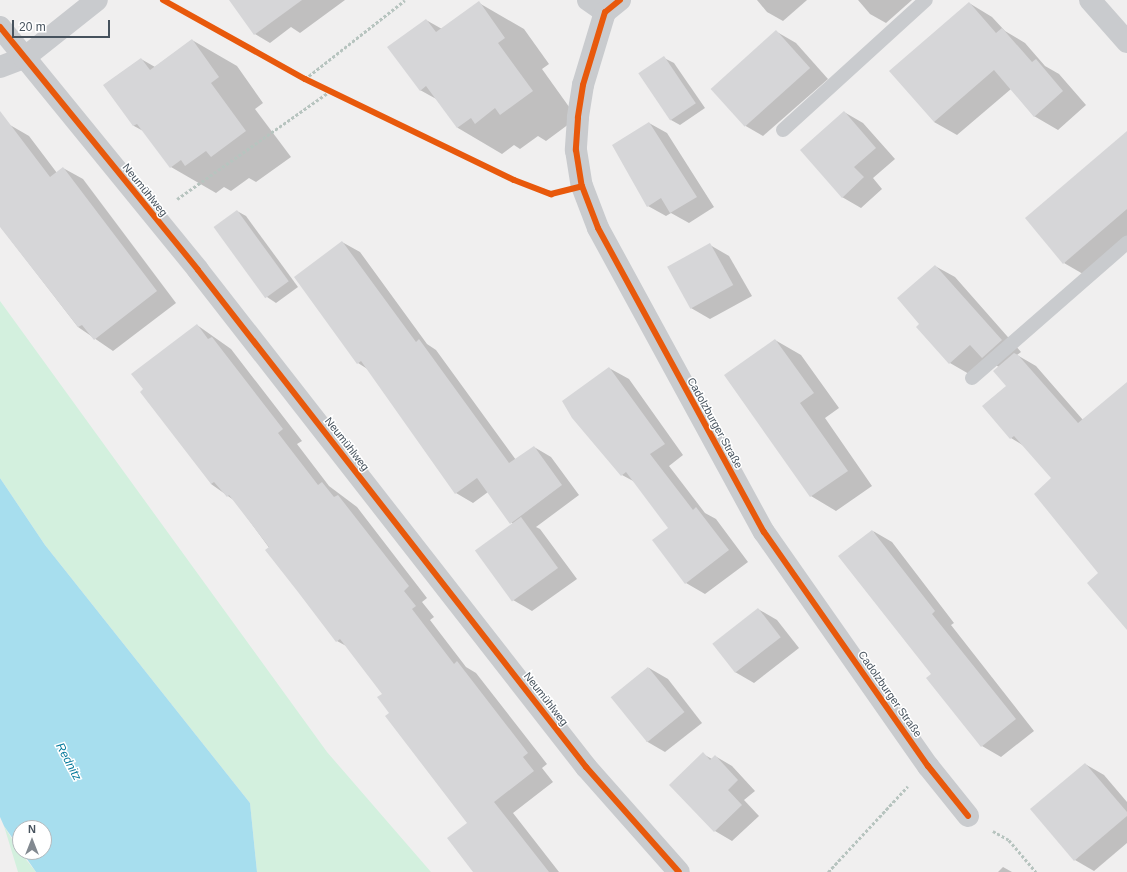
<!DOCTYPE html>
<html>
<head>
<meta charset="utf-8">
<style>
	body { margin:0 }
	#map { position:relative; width:1127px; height:872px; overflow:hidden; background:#f0efef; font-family:Arial,sans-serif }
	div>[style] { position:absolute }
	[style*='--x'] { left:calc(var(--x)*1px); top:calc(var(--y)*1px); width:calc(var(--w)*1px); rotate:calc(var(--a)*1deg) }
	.green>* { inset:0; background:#d3f0de }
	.water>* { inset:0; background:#a7deee }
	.shadow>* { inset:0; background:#0003 }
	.building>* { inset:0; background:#d6d6d8; transform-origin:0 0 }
	.path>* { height:2.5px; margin-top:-1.25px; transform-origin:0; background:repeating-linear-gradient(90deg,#b7c4bf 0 3px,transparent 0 5px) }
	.service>* { height:14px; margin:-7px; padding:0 7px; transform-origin:7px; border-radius:7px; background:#c9cbce }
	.minor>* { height:22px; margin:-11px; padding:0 11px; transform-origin:11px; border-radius:11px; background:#c9cbce }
	.cycleway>* { height:6px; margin:-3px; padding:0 3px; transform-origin:3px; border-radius:3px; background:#e8590c }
	span { translate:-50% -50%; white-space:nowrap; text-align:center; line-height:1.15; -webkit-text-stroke:3px #fff; paint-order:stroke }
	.street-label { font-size:11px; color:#46525d }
	.water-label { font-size:12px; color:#0a7c9d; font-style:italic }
	.north { position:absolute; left:12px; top:820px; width:40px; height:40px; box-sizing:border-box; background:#fff; border:1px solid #b5babe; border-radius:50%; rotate:0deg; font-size:11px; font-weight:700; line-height:16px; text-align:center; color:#46525d }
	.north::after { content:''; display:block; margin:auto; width:14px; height:18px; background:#828990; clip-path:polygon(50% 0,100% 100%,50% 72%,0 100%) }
	.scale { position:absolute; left:12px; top:20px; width:98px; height:18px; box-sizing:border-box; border:2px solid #46525d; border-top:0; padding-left:5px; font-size:12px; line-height:14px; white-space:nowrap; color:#46525d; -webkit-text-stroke:3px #fff; paint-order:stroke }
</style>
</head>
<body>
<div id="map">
	<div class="green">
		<i style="clip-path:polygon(0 301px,327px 752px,431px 872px,257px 872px,250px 803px,45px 545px,0 478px)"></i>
		<i style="clip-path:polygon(4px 826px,20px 852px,36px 872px,18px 872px)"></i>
	</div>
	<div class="water">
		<i style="clip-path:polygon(0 478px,45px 545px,250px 803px,257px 872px,36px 872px,22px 852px,44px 852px,44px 828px,20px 828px,20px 849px,4px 826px,0 817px)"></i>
	</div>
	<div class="shadow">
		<i style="clip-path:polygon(230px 0,345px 0,300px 33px,291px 27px,270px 43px,255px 34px)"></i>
		<i style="clip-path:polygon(757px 0,807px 0,783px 21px,767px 12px)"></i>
		<i style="clip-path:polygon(858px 0,912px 0,886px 23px,870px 14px)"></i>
		<i style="clip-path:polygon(479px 3px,524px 29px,549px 64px,542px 69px,577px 118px,546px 141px,538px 136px,520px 149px,514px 145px,502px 154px,458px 128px,438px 100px,420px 90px,426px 20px,442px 29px)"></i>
		<i style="clip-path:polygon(969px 3px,992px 17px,1005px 31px,1025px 43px,1045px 66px,1059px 74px,1086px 105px,1058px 130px,1034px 116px,1011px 89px,957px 135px,934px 122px)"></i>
		<i style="clip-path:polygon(777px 32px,796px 43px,828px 79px,763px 136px,744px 125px)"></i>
		<i style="clip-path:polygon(192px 40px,237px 66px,263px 103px,255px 109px,291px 157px,256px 182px,249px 178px,231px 191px,224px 187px,216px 193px,171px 167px,145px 132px,134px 126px,104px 85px,141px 59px,155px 67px)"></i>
		<i style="clip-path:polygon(664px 58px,674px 63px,705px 108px,680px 125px,671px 120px,640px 74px)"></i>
		<i style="clip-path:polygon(844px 112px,863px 123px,895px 159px,873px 178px,882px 189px,861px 208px,842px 197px)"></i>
		<i style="clip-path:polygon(649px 123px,667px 133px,714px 207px,689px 223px,671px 213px,666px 216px,648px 206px)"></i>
		<i style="clip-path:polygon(10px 125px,29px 136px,57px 173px,63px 168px,83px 179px,176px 303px,113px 351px,78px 327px,0 226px,0 133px)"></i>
		<i style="clip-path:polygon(1127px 132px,1127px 236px,1083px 274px,1064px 263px)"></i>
		<i style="clip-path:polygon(237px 211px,246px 216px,298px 287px,276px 303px,267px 297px)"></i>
		<i style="clip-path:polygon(342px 242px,360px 252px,427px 344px,436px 350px,516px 460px,534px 447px,551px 457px,579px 495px,536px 527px,540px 529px,577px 579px,532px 611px,513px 600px,513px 524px,488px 492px,473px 503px,456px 493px,369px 370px,358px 363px)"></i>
		<i style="clip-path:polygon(710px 245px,729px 256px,752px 296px,710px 319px,691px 308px)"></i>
		<i style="clip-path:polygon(935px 266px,955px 277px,1021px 352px,1017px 355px,1036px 366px,1083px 420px,1127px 384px,1127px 628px,1052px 478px,1024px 446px,1011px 438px,983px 406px,1007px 386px,999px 367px,985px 359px,969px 374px,950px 363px,921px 324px)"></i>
		<i style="clip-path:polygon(197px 325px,231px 349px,302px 441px,297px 444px,329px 486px,357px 507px,427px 598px,422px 602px,434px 617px,430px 620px,466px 667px,476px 673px,547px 764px,542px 768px,553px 782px,513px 813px,559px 872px,474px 872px,468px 823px,390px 713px,383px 694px,348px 647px,337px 641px,235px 501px,211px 484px)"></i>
		<i style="clip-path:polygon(775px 340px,801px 355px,839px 408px,825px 418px,872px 486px,836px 511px,811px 496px)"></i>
		<i style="clip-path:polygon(609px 368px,629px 379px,683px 455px,669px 466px,705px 513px,716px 519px,748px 562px,705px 594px,686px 583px,670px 529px,635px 482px,622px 475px)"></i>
		<i style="clip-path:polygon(873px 531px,892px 542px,954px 623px,951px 625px,1034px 731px,1001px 757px,982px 746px)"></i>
		<i style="clip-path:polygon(758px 609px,777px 620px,799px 648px,754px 683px,735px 672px)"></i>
		<i style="clip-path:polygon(649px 668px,668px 679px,702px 723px,665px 752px,646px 741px)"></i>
		<i style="clip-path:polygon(703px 754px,712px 759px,715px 756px,732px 766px,755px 791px,744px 800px,759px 816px,732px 841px,715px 831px)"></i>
		<i style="clip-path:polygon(1085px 764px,1104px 775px,1127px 802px,1127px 843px,1094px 871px,1075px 860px)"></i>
		<i style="clip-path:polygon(1003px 867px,1012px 872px,998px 872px)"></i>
	</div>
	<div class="building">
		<i style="clip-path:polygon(229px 0,302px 0,254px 35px)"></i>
		<i style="clip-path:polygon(479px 1px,505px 38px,498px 43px,533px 91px,500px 115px,495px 108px,475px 124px,471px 118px,457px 128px,426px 86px,420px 91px,387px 47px,426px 19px,436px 32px)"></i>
		<i style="clip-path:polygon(969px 2px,996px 33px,1002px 28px,1032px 62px,1036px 59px,1063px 91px,1034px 117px,994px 70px,934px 122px,889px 71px)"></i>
		<i style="left:776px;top:30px;width:51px;height:88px;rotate:48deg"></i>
		<i style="clip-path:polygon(192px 39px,219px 77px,211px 83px,246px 131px,211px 157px,206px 151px,185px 166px,181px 160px,170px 168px,137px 124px,133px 126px,103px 85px,141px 58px,150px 70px)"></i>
		<i style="left:664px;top:56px;width:57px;height:31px;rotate:56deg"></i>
		<i style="clip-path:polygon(0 111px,50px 177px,63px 167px,157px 291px,94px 340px,82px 325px,78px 327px,0 227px)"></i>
		<i style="clip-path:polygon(844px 111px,876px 148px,854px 167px,864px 177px,842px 198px,800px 150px)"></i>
		<i style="clip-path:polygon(649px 122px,697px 197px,670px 213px,661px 198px,647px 207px,612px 145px)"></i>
		<i style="clip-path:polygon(1127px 131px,1127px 209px,1063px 264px,1025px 218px)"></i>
		<i style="left:237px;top:210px;width:88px;height:29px;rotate:54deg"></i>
		<i style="clip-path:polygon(342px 241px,416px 342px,419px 339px,509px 463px,534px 446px,562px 485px,510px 524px,477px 478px,455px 494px,361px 361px,357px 364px,294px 277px)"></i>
		<i style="left:710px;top:243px;width:48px;height:49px;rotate:61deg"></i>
		<i style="clip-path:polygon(935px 265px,1002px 340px,982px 358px,970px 345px,949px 364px,916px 327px,919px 324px,897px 298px)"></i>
		<i style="clip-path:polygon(197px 324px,208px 339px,212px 337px,283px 429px,278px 433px,318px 485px,322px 482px,334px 497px,338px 495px,409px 586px,404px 591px,416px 606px,412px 609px,454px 664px,457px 661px,528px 753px,523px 757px,534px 771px,494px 802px,549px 872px,473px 872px,447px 838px,467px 823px,385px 716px,389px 713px,377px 697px,382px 694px,340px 639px,336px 642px,298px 592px,265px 550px,269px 547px,229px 495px,227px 497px,214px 482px,211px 484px,140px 392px,143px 389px,131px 374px)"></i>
		<i style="clip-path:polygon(775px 339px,814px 393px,800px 403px,848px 471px,810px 497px,724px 375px)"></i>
		<i style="clip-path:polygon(1014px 353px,1018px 355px,1078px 423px,1127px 382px,1127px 630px,1087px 583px,1098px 573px,1034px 494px,1051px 478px,1014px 436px,1010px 439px,982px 406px,1006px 386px,993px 371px)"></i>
		<i style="clip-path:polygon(609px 367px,665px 444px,650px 454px,693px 510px,696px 507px,729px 550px,685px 584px,652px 540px,668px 528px,626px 472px,621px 476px,572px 418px,562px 401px)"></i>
		<i style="left:521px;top:517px;width:63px;height:57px;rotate:54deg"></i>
		<i style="clip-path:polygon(872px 530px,935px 611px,932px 614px,1016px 719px,981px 747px,926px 678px,931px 674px,838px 556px)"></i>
		<i style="left:758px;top:608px;width:37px;height:58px;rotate:52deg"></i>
		<i style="left:648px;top:667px;width:58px;height:48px;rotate:51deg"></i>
		<i style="clip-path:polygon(703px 752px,710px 760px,715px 755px,738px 780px,728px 790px,742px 805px,714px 832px,669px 785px)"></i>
		<i style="clip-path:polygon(1085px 763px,1127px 812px,1127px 816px,1074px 861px,1030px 809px)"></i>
	</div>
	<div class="path">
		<i style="--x:163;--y:0;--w:162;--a:29.1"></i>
		<i style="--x:305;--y:79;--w:232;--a:25.8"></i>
		<i style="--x:514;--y:180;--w:42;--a:18"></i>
		<i style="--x:305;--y:79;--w:127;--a:-38.3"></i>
		<i style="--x:177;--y:199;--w:187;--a:-35.2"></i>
		<i style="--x:993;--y:831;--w:18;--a:29"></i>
		<i style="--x:1009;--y:840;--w:42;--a:49.8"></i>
		<i style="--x:828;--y:872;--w:117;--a:-47.1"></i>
	</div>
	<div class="service">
		<i style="--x:783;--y:130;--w:193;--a:-42.3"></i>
		<i style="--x:972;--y:378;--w:206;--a:-41.1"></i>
	</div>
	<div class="minor">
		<i style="--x:588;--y:0;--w:21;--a:35"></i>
		<i style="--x:620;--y:0;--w:19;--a:141"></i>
		<i style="--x:605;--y:12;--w:76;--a:106.8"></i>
		<i style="--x:583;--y:85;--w:33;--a:99"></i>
		<i style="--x:578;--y:118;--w:32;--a:94"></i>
		<i style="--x:576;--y:150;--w:36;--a:81"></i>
		<i style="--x:582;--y:186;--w:45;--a:69.1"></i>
		<i style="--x:598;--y:228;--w:346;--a:61.4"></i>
		<i style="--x:764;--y:532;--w:286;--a:55"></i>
		<i style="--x:928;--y:766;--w:64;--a:51.3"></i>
		<i style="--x:1090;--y:0;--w:56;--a:48.6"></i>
		<i style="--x:0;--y:27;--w:313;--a:50.8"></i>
		<i style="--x:198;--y:270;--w:631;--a:52.02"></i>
		<i style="--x:586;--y:767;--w:140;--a:48.5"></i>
		<i style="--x:0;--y:67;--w:26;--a:-21"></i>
		<i style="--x:24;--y:58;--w:93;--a:-38.5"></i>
	</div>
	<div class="cycleway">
		<i style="--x:163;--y:0;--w:162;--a:29.1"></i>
		<i style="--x:305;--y:79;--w:232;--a:25.8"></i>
		<i style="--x:514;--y:180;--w:40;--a:21"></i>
		<i style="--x:551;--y:194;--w:32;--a:-14"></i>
		<i style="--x:620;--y:0;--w:19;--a:141"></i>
		<i style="--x:605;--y:12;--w:76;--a:106.8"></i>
		<i style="--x:583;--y:85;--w:33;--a:99"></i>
		<i style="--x:578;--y:118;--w:32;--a:94"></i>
		<i style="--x:576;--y:150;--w:36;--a:81"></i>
		<i style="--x:582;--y:186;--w:45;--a:69.1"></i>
		<i style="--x:598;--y:228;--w:346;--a:61.4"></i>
		<i style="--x:764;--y:532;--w:286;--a:55"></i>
		<i style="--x:928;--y:766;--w:64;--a:51.3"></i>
		<i style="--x:0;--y:27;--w:313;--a:50.8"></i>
		<i style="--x:198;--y:270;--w:631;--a:52.02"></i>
		<i style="--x:586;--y:767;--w:140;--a:48.5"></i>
	</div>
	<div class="street-label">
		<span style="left:145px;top:190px;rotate:51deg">Neumühlweg</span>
		<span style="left:715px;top:423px;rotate:61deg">Cadolzburger Straße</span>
		<span style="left:347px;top:444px;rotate:52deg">Neumühlweg</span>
		<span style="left:890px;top:694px;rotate:55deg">Cadolzburger Straße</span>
		<span style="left:546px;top:699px;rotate:52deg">Neumühlweg</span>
	</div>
	<div class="water-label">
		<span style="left:68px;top:762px;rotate:62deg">Rednitz</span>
	</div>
	<div class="north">N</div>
	<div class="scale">20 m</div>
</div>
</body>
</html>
